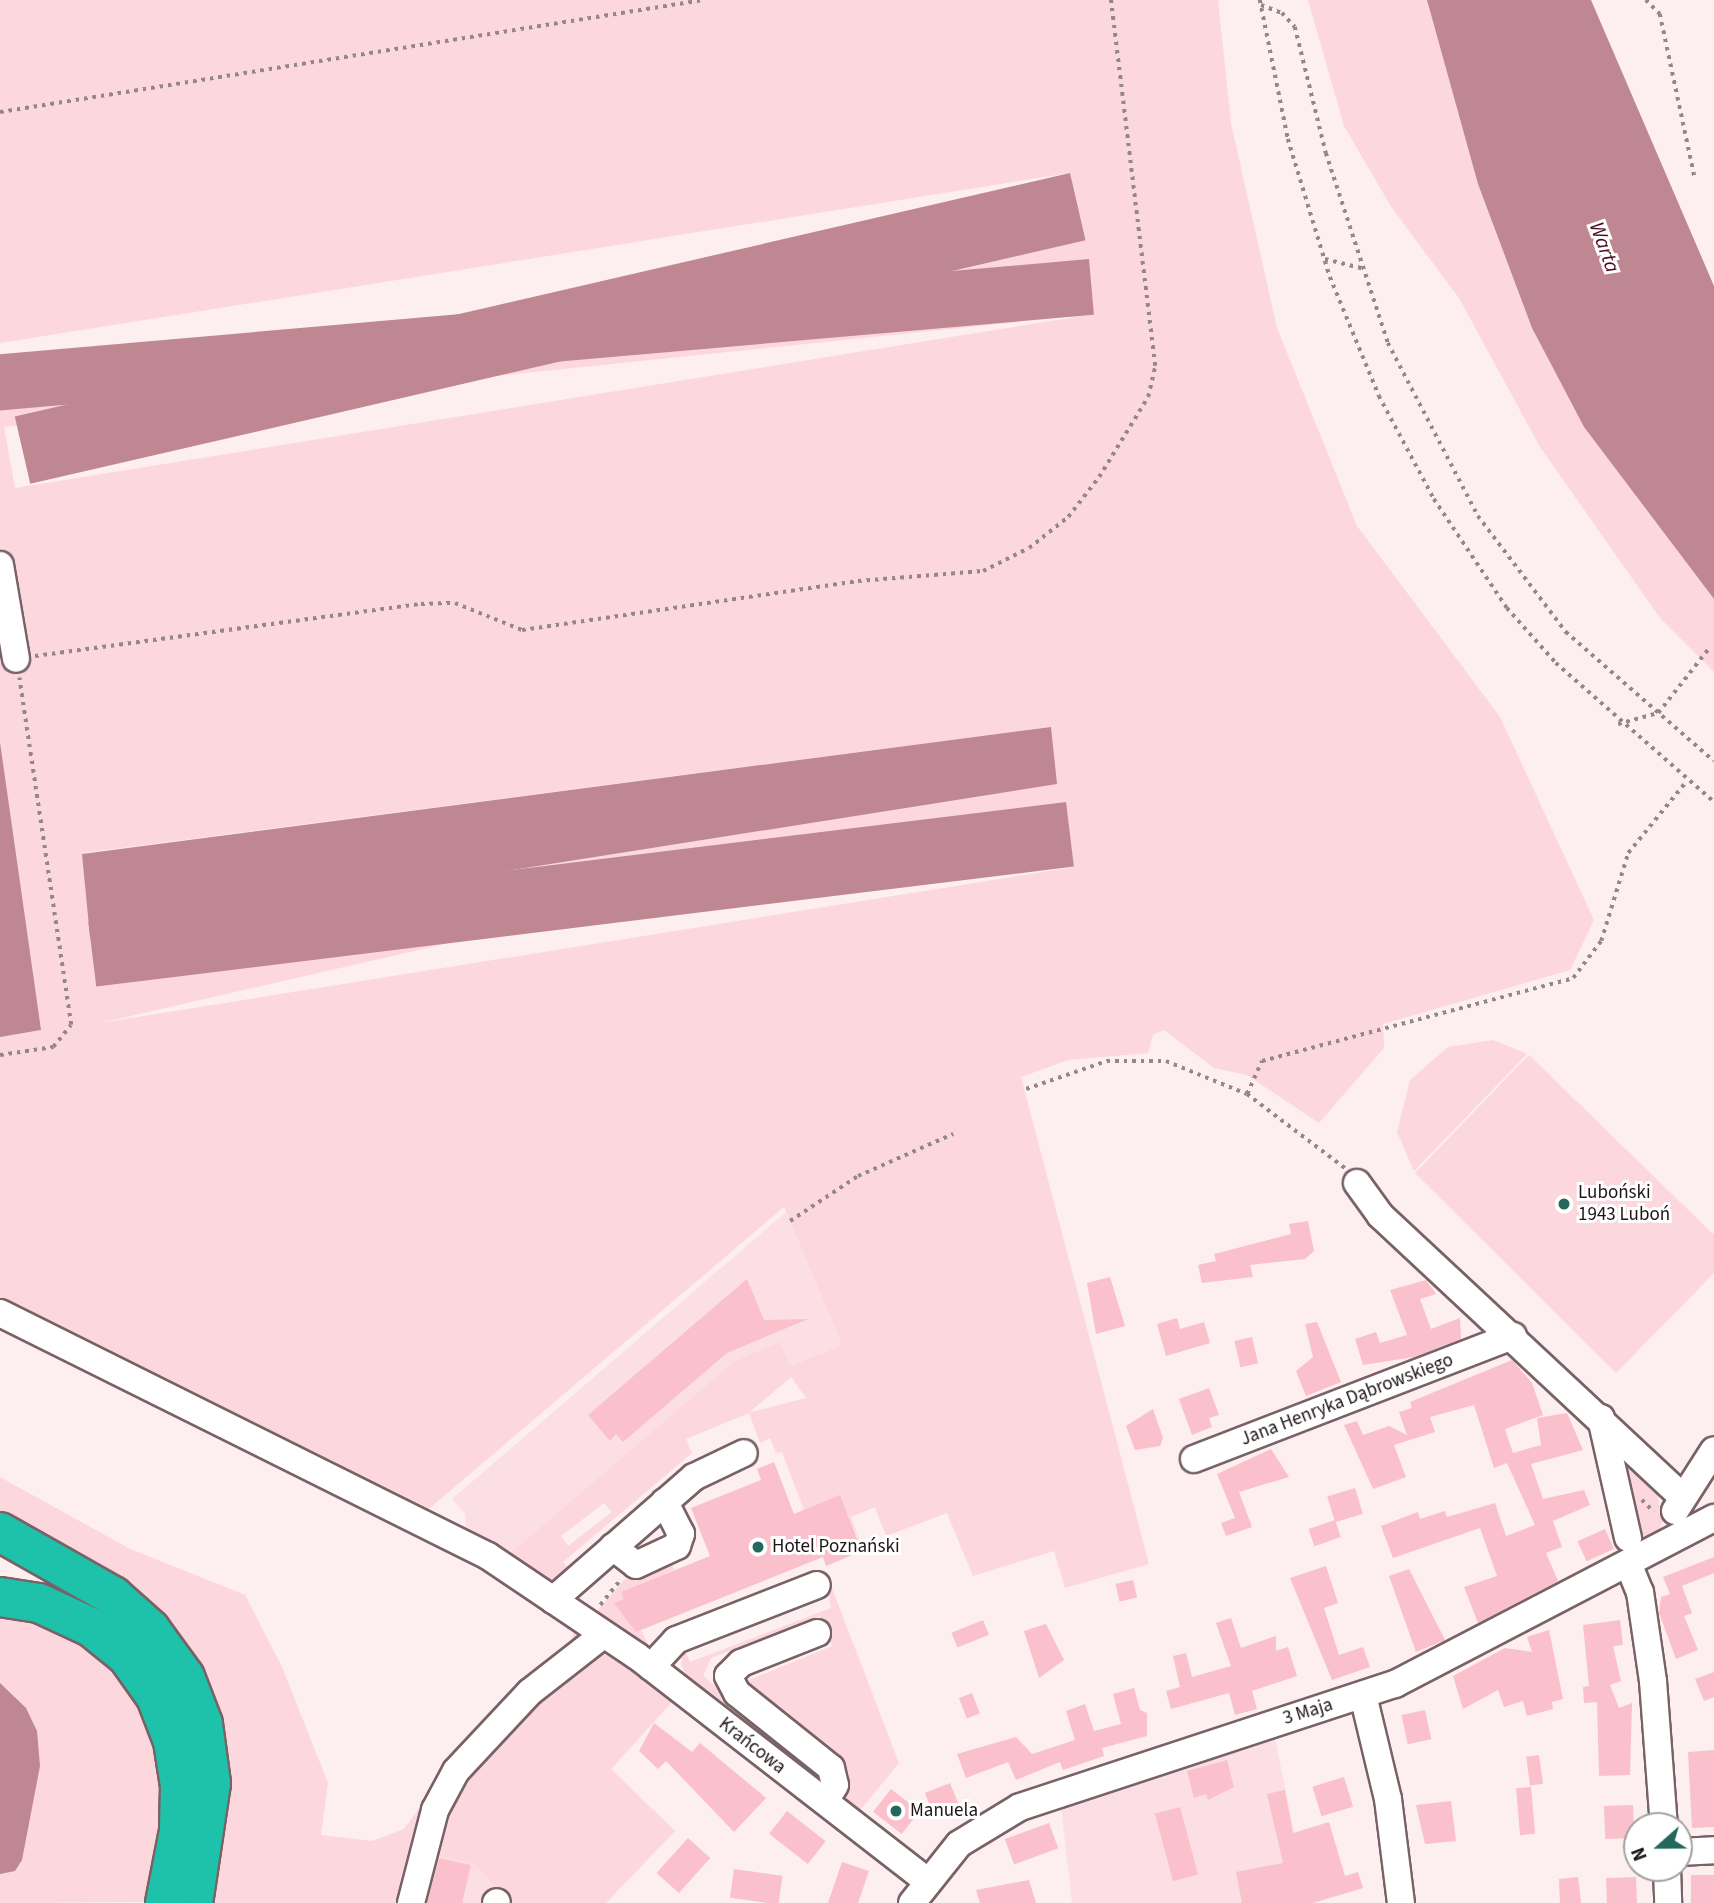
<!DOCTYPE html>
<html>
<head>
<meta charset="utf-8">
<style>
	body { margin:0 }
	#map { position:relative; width:1714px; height:1903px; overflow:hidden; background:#fdeef0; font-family:"Source Sans 3",sans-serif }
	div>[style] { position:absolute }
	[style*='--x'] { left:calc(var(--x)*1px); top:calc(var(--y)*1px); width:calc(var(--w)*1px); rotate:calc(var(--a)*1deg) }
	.built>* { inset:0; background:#fbdfe4 }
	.green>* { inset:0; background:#fcd7dd }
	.water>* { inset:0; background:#be8791; transform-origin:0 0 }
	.building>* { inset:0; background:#fac0cb; transform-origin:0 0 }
	.path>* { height:3.5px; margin-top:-1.75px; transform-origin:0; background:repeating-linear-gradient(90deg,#938789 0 3.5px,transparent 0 8.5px) }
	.roads { filter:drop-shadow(2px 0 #786266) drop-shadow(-2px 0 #786266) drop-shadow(0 2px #786266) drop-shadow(0 -2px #786266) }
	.minor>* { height:26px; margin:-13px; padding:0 13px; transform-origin:13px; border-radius:13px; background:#fff }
	.highway>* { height:38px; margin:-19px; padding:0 19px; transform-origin:19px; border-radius:19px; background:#1ec2aa }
	.dots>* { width:19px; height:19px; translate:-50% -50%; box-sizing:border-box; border:4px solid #fff; border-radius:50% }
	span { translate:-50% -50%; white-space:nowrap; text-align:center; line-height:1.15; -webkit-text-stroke:6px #fff; paint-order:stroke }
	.poi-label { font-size:19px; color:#1e1517 }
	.left { translate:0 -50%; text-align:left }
	.street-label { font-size:19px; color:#1e1517 }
	.water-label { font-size:21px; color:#4e0a21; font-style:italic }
	.north { position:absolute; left:1623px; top:1812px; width:70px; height:70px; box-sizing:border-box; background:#fff; border:2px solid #a5a1a2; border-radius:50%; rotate:249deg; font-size:19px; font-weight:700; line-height:28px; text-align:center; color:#1e1517 }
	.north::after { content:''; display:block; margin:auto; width:24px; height:32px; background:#22685c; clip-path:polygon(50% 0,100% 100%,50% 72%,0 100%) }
</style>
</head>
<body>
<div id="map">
	<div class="built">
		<i style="clip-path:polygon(786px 1212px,842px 1345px,789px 1366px,733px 1362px,508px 1555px,466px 1529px,465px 1514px,452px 1499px)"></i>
		<i style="clip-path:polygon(1275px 1738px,1308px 1903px,1072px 1903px,1061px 1807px)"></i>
		<i style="clip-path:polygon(429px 1854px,473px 1864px,513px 1903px,418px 1903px)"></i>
	</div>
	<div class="green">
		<i style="clip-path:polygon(evenodd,0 0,1218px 0,1231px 123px,1277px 328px,1357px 526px,1500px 717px,1594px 920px,1570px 970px,1383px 1024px,1384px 1048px,1319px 1123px,1247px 1075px,1214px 1068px,1164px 1030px,1153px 1035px,1148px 1053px,1068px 1060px,1021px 1077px,1149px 1564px,1065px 1588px,1054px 1551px,973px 1576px,947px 1513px,886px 1536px,875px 1507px,851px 1517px,864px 1552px,840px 1496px,804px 1510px,782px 1452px,776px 1453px,770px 1438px,760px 1443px,749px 1413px,686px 1439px,692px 1453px,563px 1562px,572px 1573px,556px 1583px,508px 1555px,733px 1362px,780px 1342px,790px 1366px,842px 1345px,784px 1207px,424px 1513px,0 1306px,0 1037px,40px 1030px,0 742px,0 382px,4px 406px,1084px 239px,1070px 173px,0 343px,0 0,1094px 314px,15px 488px,4px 427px,1094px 314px,0 0,1051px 727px,1056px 784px,90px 937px,83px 853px,1051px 727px,0 0,1065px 802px,1074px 867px,100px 1023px,1065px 802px,0 0,791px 1377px,806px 1398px,751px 1412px,751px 1411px,791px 1377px,0 0,604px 1503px,612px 1512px,568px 1546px,561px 1536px,604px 1503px)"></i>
		<i style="clip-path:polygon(1308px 0,1427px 0,1478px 184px,1532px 328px,1584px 427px,1714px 599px,1714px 672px,1660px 618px,1540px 447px,1459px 298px,1392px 208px,1344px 126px)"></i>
		<i style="clip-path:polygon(1493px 1040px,1527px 1054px,1414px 1171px,1397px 1132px,1410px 1080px,1448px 1047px)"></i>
		<i style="clip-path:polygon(1529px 1055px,1714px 1235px,1714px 1273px,1616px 1373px,1415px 1173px)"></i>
		<i style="clip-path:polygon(77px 1357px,410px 1519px,508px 1575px,580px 1632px,579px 1650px,512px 1703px,447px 1776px,428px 1813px,405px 1903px,203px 1903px,218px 1832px,221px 1776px,215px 1727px,198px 1679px,181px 1651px,138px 1603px,91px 1569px,0 1520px,0 1477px,130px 1549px,245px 1595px,282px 1667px,328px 1783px,321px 1835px,372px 1841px,404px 1829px,461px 1751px,570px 1643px,574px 1632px,507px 1578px,411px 1522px)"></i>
		<i style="clip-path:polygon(1622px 1458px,1656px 1490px,1663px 1520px,1659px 1531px,1626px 1551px)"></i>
		<i style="clip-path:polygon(671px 1561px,674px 1570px,622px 1592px,648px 1644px,639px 1647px,592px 1617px,624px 1580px)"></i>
		<i style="clip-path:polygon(825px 1570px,899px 1763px,856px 1815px,836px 1799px,842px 1789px,744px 1682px,832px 1646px,820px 1616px,711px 1658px,703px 1676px,822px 1772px,823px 1789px,789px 1755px,692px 1684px,681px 1665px,684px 1648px,690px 1662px,831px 1608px)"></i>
		<i style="clip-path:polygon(0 1604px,14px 1605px,124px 1666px,170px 1776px,147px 1902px,0 1903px)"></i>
		<i style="clip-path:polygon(618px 1654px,699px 1721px,673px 1701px,611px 1769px,675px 1831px,606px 1903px,513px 1903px,473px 1864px,429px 1854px,447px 1796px,520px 1710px,596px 1655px)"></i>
	</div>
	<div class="water">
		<i style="clip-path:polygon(1427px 0,1591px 0,1714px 286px,1714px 599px,1584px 427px,1532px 328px,1478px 184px)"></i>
		<i style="left:1070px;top:173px;width:69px;height:1083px;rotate:77deg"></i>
		<i style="left:1089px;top:259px;width:56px;height:1098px;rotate:85deg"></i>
		<i style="clip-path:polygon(1051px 727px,1057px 784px,90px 937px,82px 854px)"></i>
		<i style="clip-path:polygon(0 742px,41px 1030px,0 1037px)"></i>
		<i style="left:1066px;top:802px;width:65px;height:985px;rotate:83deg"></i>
		<i style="clip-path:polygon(0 1683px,26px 1708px,37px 1731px,40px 1766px,22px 1860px,15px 1871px,0 1874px)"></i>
	</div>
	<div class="building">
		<i style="clip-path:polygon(1308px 1221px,1314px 1251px,1305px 1259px,1250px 1265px,1253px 1277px,1202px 1283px,1198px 1265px,1216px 1261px,1214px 1254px,1291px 1234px,1289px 1224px)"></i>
		<i style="clip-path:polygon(1110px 1277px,1125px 1326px,1096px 1334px,1087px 1283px)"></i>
		<i style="clip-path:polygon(747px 1279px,764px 1320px,808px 1319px,727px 1353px,623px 1442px,616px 1434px,610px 1441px,588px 1415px)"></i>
		<i style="clip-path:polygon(1426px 1280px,1436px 1294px,1420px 1299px,1431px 1329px,1460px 1318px,1461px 1339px,1414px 1357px,1363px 1365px,1355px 1339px,1376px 1332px,1380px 1343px,1407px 1335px,1390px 1290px)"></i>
		<i style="clip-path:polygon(1177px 1318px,1180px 1329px,1204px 1322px,1210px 1343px,1166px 1356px,1157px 1324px)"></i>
		<i style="clip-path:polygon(1317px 1322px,1341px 1382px,1306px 1396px,1296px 1371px,1313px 1357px,1305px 1324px)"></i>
		<i style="left:1252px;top:1337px;width:27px;height:18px;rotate:77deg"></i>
		<i style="clip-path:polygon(1512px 1360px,1532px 1383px,1543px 1415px,1505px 1429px,1513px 1453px,1541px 1445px,1537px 1418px,1567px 1413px,1583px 1450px,1531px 1464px,1543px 1499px,1584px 1490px,1590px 1505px,1553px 1521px,1562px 1547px,1546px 1553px,1558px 1581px,1478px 1623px,1464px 1587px,1497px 1576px,1480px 1528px,1393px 1558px,1381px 1526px,1418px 1512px,1420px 1519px,1445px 1511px,1447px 1517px,1495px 1503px,1506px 1536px,1535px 1525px,1507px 1463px,1494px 1468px,1474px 1405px,1430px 1417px,1435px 1432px,1394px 1445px,1406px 1477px,1373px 1489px,1344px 1425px,1357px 1421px,1363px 1435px,1389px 1426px,1407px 1435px,1399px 1412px,1412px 1408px,1410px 1402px)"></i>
		<i style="clip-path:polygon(1209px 1388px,1219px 1415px,1209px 1418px,1212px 1427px,1192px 1435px,1179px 1399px)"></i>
		<i style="clip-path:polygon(1153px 1409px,1163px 1438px,1160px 1446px,1135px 1450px,1126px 1426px)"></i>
		<i style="clip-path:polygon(1271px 1449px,1289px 1477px,1239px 1492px,1252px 1527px,1226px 1536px,1221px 1523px,1235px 1518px,1217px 1474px)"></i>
		<i style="clip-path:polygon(774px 1462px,794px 1514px,840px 1495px,862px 1551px,826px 1566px,823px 1557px,636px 1632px,614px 1603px,624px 1599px,621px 1592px,710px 1556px,691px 1508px,761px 1480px,757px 1469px)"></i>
		<i style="left:1355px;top:1488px;width:27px;height:29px;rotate:73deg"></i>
		<i style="left:1335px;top:1520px;width:18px;height:28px;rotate:71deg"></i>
		<i style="left:1605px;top:1529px;width:22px;height:30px;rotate:66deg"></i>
		<i style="clip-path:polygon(1714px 1557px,1714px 1573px,1682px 1586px,1692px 1613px,1684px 1616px,1698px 1650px,1676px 1659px,1659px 1613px,1661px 1597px,1670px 1594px,1663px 1577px)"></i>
		<i style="clip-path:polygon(1326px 1566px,1338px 1603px,1324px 1608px,1339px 1655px,1363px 1647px,1370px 1667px,1332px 1680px,1290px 1578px)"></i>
		<i style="clip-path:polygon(1409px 1569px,1445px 1640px,1416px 1652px,1389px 1576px)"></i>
		<i style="left:1133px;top:1580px;width:18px;height:18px;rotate:77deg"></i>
		<i style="clip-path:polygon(1231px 1618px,1241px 1648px,1276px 1636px,1276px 1651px,1288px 1647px,1297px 1676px,1252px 1691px,1257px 1709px,1235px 1715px,1229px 1693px,1171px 1709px,1166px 1691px,1180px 1687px,1173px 1656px,1186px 1653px,1192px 1677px,1231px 1666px,1216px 1623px)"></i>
		<i style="left:983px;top:1620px;width:16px;height:34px;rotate:68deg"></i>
		<i style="clip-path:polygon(1620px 1620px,1623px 1645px,1613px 1646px,1621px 1681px,1610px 1685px,1619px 1708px,1632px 1703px,1630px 1775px,1599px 1776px,1597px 1702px,1584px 1703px,1583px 1687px,1589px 1686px,1583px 1625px)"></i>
		<i style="clip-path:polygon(1046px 1624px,1064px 1660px,1039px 1678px,1024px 1631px)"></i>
		<i style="clip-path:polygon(1549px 1630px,1563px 1699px,1552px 1702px,1553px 1709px,1527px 1716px,1523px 1701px,1504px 1707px,1498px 1690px,1463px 1709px,1453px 1676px,1505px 1648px,1532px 1652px,1527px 1637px)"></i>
		<i style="clip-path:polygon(1714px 1672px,1714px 1697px,1704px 1701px,1695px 1679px)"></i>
		<i style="clip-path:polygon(1134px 1688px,1140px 1710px,1147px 1713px,1147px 1736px,1102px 1748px,1104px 1756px,1063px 1770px,1060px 1762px,1016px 1780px,1008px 1762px,966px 1778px,957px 1754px,1016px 1737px,1032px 1754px,1075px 1740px,1066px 1711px,1085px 1704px,1094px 1731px,1121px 1724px,1113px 1694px)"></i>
		<i style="left:972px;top:1693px;width:22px;height:14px;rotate:69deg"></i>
		<i style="left:1425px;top:1710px;width:30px;height:24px;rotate:78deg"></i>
		<i style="clip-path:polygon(654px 1723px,692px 1752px,700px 1743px,766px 1798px,734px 1832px,666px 1761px,658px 1769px,639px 1751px)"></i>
		<i style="clip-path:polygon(1714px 1750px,1714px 1827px,1692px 1828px,1688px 1752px)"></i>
		<i style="left:1539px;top:1755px;width:29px;height:13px;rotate:82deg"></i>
		<i style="clip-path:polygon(1227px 1760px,1234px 1787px,1208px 1800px,1206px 1794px,1194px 1798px,1187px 1771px)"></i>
		<i style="left:1344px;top:1777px;width:31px;height:33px;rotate:73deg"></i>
		<i style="left:950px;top:1783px;width:27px;height:27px;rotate:68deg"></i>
		<i style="left:1531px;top:1787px;width:47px;height:15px;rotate:85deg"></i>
		<i style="left:891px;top:1789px;width:36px;height:29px;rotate:38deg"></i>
		<i style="clip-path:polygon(1285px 1790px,1293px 1833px,1329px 1822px,1345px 1876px,1358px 1872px,1363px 1888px,1313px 1903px,1242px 1903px,1236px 1872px,1283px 1863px,1267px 1794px)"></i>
		<i style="clip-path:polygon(1451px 1801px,1456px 1841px,1425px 1844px,1416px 1805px)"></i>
		<i style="left:1633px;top:1805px;width:33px;height:29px;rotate:88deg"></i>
		<i style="left:1180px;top:1807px;width:70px;height:26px;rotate:75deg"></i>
		<i style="left:787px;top:1811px;width:49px;height:29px;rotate:38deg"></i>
		<i style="left:1049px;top:1823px;width:27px;height:47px;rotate:70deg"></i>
		<i style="left:688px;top:1838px;width:30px;height:47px;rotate:42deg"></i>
		<i style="clip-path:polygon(439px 1858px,471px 1865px,462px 1903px,427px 1903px)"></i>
		<i style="clip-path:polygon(842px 1862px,869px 1871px,858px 1903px,828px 1903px)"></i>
		<i style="left:734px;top:1869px;width:49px;height:29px;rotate:8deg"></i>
		<i style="left:1714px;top:1875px;width:28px;height:23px;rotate:90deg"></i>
		<i style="clip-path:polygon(1578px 1877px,1581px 1903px,1560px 1903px,1559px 1879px)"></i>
		<i style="left:1636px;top:1877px;width:26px;height:30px;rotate:88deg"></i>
		<i style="clip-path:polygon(1029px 1880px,1036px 1903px,980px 1903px,976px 1890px)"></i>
	</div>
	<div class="path">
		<i style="--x:1260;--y:0;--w:142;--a:78.6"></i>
		<i style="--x:1288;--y:139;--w:144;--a:73.1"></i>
		<i style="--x:1330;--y:277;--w:129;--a:67.6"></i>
		<i style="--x:1379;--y:396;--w:117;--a:61.9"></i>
		<i style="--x:1434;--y:499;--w:131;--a:56.2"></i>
		<i style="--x:1507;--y:608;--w:74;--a:48.3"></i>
		<i style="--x:1556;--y:663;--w:210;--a:41.3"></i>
		<i style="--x:1646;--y:0;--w:20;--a:45"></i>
		<i style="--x:1660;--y:14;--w:169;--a:78"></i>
		<i style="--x:1261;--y:5;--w:22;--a:21"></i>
		<i style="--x:1282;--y:13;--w:19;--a:47"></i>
		<i style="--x:1295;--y:27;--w:130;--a:76.2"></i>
		<i style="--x:1326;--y:153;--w:200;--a:71.9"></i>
		<i style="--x:1388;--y:343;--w:195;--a:62.5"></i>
		<i style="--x:1478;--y:516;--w:146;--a:52.8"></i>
		<i style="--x:1566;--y:632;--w:196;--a:41.1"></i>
		<i style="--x:0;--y:112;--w:712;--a:-9.05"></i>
		<i style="--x:1325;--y:259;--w:38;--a:14"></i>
		<i style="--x:35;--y:656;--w:389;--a:-7.7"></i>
		<i style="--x:421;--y:604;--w:34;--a:-2"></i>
		<i style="--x:455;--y:603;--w:72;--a:21.9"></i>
		<i style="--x:522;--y:630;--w:340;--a:-8.3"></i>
		<i style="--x:858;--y:581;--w:125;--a:-4.6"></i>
		<i style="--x:983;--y:571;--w:51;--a:-26.6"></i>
		<i style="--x:1029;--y:548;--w:50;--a:-38.5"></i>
		<i style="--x:1068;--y:517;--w:51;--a:-52.2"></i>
		<i style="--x:1099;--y:477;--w:94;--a:-58.5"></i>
		<i style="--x:1148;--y:397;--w:32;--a:-77"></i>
		<i style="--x:1155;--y:366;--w:369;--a:-96.9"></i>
		<i style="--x:1618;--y:724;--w:41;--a:-15.4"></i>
		<i style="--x:1658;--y:713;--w:84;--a:-51.8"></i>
		<i style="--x:0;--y:1055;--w:54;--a:-8.6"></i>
		<i style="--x:53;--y:1047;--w:28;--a:-51"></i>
		<i style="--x:71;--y:1025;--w:351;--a:-98.5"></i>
		<i style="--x:1026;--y:1089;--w:86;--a:-19.1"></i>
		<i style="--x:1107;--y:1061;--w:59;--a:0"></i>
		<i style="--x:1166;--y:1061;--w:87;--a:22.2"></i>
		<i style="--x:1247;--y:1094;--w:123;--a:37.1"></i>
		<i style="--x:1247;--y:1094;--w:36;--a:-66"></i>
		<i style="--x:1262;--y:1061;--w:322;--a:-14.9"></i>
		<i style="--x:1573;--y:978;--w:46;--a:-52.9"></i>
		<i style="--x:1601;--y:941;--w:92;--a:-72.9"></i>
		<i style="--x:1628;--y:853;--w:92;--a:-50.8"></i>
		<i style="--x:790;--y:1221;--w:82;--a:-33.5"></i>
		<i style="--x:858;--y:1176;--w:104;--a:-23.9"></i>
		<i style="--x:1642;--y:1500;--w:17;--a:45"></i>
		<i style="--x:600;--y:1605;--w:33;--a:-51"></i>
	</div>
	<div class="roads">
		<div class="minor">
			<i style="--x:0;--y:565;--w:95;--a:80.3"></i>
			<i style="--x:1357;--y:1183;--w:39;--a:54"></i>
			<i style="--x:1380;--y:1215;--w:410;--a:43"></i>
			<i style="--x:0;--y:1313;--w:545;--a:26.47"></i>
			<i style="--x:488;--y:1556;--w:179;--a:33.9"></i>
			<i style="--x:637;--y:1656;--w:364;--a:37.8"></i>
			<i style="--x:1601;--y:1418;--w:123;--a:77.3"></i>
			<i style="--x:1194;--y:1459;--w:342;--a:-21.1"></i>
			<i style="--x:1675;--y:1511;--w:72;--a:-57.4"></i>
			<i style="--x:613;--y:1547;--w:29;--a:38"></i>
			<i style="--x:636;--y:1565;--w:45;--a:-24.9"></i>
			<i style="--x:677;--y:1546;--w:13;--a:-72"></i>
			<i style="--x:681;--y:1534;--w:36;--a:-117"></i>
			<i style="--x:1628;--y:1563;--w:31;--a:68"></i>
			<i style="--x:1640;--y:1592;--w:90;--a:81.7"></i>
			<i style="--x:1653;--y:1681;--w:145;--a:85.7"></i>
			<i style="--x:553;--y:1600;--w:187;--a:-41.1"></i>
			<i style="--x:694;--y:1477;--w:55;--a:-25.6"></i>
			<i style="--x:817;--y:1633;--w:82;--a:158.5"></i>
			<i style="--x:741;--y:1663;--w:18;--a:135"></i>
			<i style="--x:728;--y:1676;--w:19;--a:62"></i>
			<i style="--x:737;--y:1693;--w:120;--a:38.6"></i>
			<i style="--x:831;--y:1768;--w:17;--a:77"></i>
			<i style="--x:835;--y:1785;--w:19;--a:122"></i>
			<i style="--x:651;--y:1667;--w:37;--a:-47"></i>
			<i style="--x:676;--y:1640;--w:151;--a:-21.3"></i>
			<i style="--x:1363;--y:1695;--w:107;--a:76.5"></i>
			<i style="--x:1388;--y:1799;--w:105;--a:82.9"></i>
			<i style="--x:1679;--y:1852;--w:35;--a:-3"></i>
			<i style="--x:1667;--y:1868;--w:35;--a:88"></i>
			<i style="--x:411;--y:1903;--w:96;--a:-75.5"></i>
			<i style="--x:435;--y:1810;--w:44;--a:-61.7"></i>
			<i style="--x:456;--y:1771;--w:108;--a:-46.9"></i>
			<i style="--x:530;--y:1692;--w:93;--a:-38"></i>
			<i style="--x:496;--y:1903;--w:1;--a:-45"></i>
			<i style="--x:912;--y:1903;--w:75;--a:-51.5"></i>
			<i style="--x:959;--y:1844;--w:71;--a:-31.2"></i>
			<i style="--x:1020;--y:1807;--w:395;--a:-18.2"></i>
			<i style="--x:1395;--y:1684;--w:360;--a:-27.5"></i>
		</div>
		<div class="highway">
			<i style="--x:0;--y:1532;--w:130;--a:29.5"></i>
			<i style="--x:113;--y:1596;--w:50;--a:41.7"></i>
			<i style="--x:150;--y:1629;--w:59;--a:53.9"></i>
			<i style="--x:185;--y:1677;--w:50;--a:69"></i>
			<i style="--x:203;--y:1724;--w:60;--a:82.3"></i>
			<i style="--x:211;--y:1783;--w:121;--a:98.5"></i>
			<i style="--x:0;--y:1597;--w:39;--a:9"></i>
			<i style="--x:39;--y:1603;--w:57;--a:24.8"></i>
			<i style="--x:91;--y:1627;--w:46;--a:38.9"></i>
			<i style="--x:127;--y:1656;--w:50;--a:54.7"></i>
			<i style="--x:156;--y:1697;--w:47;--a:68.9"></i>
			<i style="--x:173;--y:1741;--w:46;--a:81.2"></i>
			<i style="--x:180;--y:1786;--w:45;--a:91.3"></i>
			<i style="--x:179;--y:1831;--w:73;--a:101"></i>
		</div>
	</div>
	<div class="dots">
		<i style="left:1564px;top:1204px;background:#22685c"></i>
		<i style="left:758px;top:1547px;background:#22685c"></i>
		<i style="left:896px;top:1811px;background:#22685c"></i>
	</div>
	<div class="poi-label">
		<span class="left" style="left:1578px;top:1204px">Luboński<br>1943 Luboń</span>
		<span class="left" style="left:772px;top:1547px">Hotel Poznański</span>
		<span class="left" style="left:910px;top:1811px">Manuela</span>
	</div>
	<div class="street-label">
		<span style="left:1347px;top:1400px;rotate:-21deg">Jana Henryka Dąbrowskiego</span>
		<span style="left:1308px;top:1712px;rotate:-17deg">3 Maja</span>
		<span style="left:752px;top:1746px;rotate:38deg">Krańcowa</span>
	</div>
	<div class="water-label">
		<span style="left:1605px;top:247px;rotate:70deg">Warta</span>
	</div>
	<div class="north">N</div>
</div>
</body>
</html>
